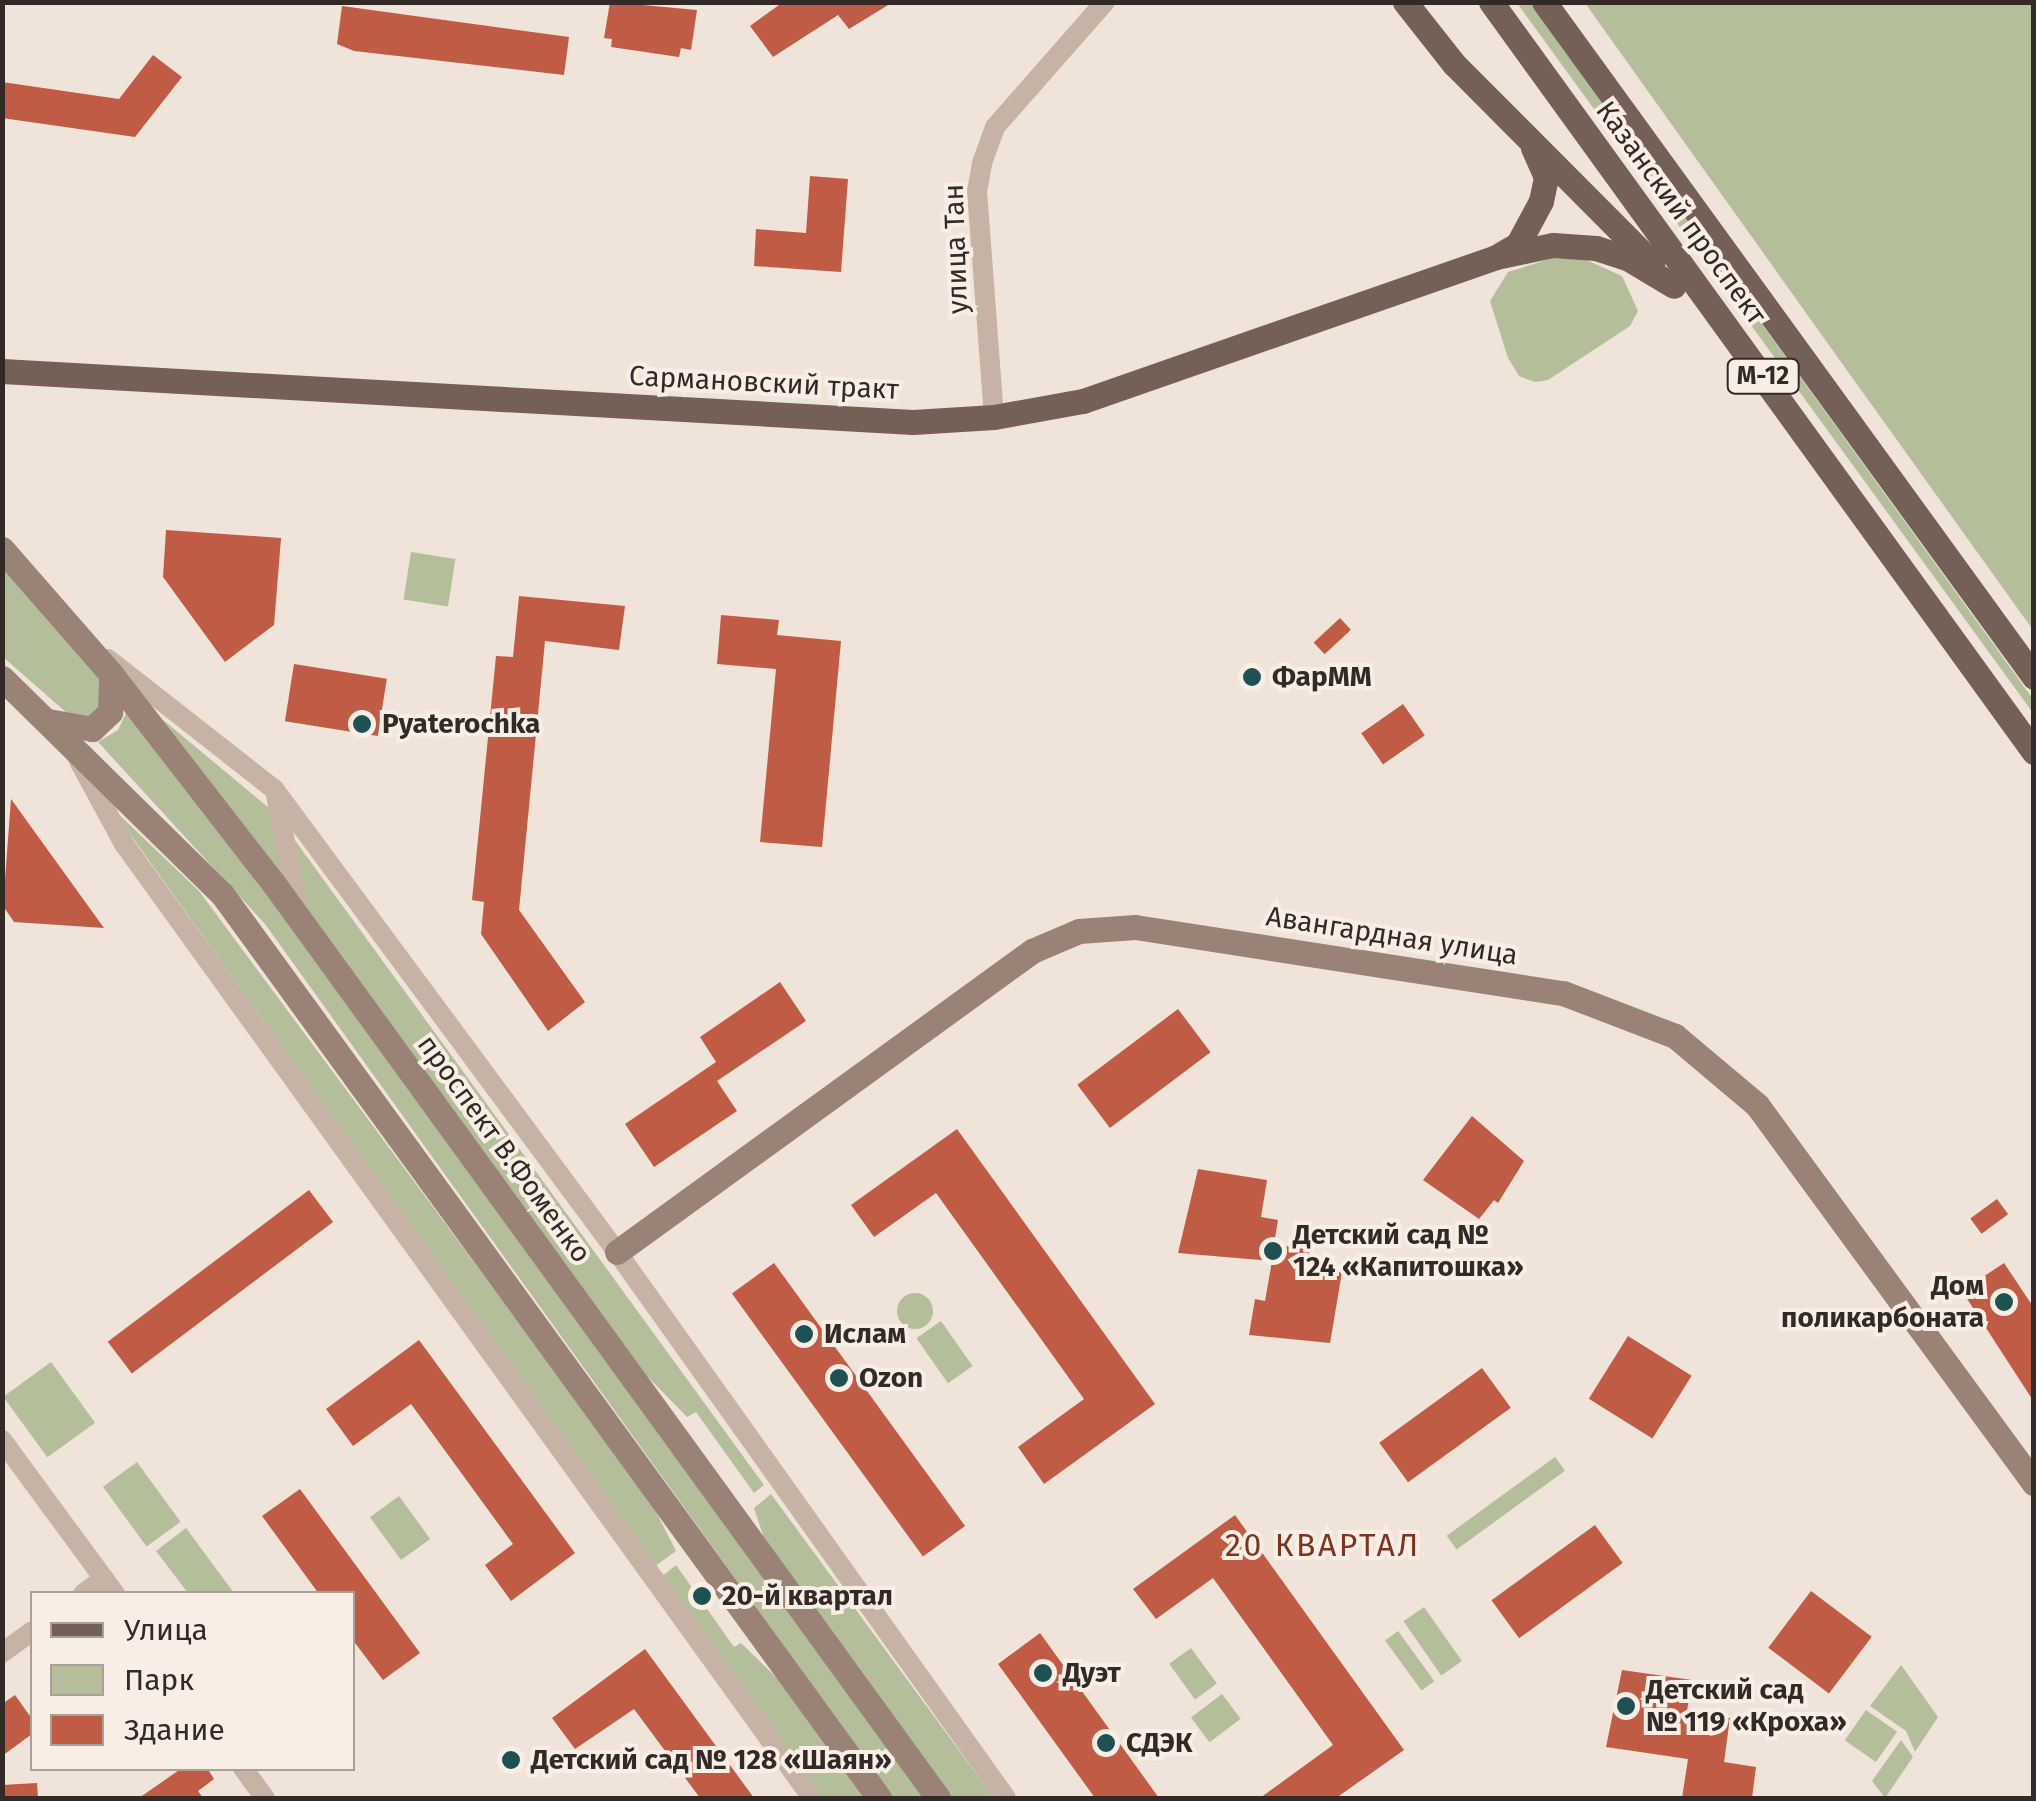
<!DOCTYPE html>
<html>
<head>
<meta charset="utf-8">
<style>
	body { margin:0 }
	#map { position:relative; width:2036px; height:1801px; overflow:hidden; background:#f0e3d9; font-family:"Fira Sans",sans-serif }
	div>[style] { position:absolute }
	[style*='--x'] { left:calc(var(--x)*1px); top:calc(var(--y)*1px); width:calc(var(--w)*1px); rotate:calc(var(--a)*1deg) }
	.green>* { inset:0; background:#b4be9a; transform-origin:0 0 }
	.round { border-radius:50% }
	.building>* { inset:0; background:#c05c46; transform-origin:0 0 }
	.street>* { height:20px; margin:-10px; padding:0 10px; transform-origin:10px; border-radius:10px; background:#c7b3a5 }
	.secondary>* { height:25px; margin:-12.5px; padding:0 12.5px; transform-origin:12.5px; border-radius:12.5px; background:#9a8277 }
	.primary>* { height:25px; margin:-12.5px; padding:0 12.5px; transform-origin:12.5px; border-radius:12.5px; background:#756058 }
	.dots>* { width:28px; height:28px; translate:-50% -50%; box-sizing:border-box; border:5px solid #f8eee5; border-radius:50% }
	span { translate:-50% -50%; white-space:nowrap; text-align:center; line-height:1.15; -webkit-text-stroke:8px #f8eee5; paint-order:stroke }
	.shield-label span { padding:2px 8px; background:#f8eee5; border:2px solid; border-radius:8px; -webkit-text-stroke-width:0 }
	.shield-label { font-size:25px; color:#332926; font-weight:700 }
	.street-label { font-size:28px; color:#332926 }
	.poi-label { font-size:28px; color:#332926; font-weight:700 }
	.left { translate:0 -50%; text-align:left }
	.right { translate:-100% -50%; text-align:right }
	.quarter-label { font-size:32px; color:#7e3323; letter-spacing:2.5px }
	.frame { position:absolute; inset:0; border:5px solid #332926; pointer-events:none }
	.legend { position:absolute; left:30px; top:1591px; width:325px; height:180px; box-sizing:border-box; background:#f8eee5; border:2px solid #a99f99; margin:0; padding:12px 18px; list-style:none; font-size:30px; color:#332926 }
	.legend li { display:flex; align-items:center; gap:20px; height:50px }
	.legend b { width:50px; border:2px solid #a99f99 }
</style>
</head>
<body>
<div id="map">
	<div class="green">
		<i style="clip-path:polygon(1517px 3px,1530px 3px,2033px 699px,2033px 713px)"></i>
		<i style="clip-path:polygon(1585px 3px,2033px 3px,2033px 630px,1841px 362px)"></i>
		<i style="clip-path:polygon(1556px 257px,1584px 259px,1622px 276px,1638px 311px,1630px 326px,1548px 380px,1535px 382px,1519px 376px,1508px 358px,1490px 301px,1508px 272px)"></i>
		<i style="left:411px;top:552px;width:45px;height:48px;rotate:9deg"></i>
		<i style="clip-path:polygon(2px 565px,107px 685px,101px 713px,75px 720px,3px 657px)"></i>
		<i style="clip-path:polygon(128px 709px,256px 870px,924px 1798px,893px 1798px,265px 924px,98px 742px,118px 730px)"></i>
		<i style="clip-path:polygon(162px 719px,275px 813px,764px 1485px,754px 1493px,696px 1412px,687px 1417px,646px 1375px)"></i>
		<i style="clip-path:polygon(110px 806px,199px 891px,650px 1500px,676px 1551px,654px 1567px)"></i>
		<i class="round" style="left:897px;top:1293px;width:36px;height:36px"></i>
		<i style="left:941px;top:1321px;width:55px;height:30px;rotate:55deg"></i>
		<i style="left:51px;top:1362px;width:75px;height:59px;rotate:54deg"></i>
		<i style="left:1555px;top:1457px;width:17px;height:134px;rotate:54deg"></i>
		<i style="left:137px;top:1462px;width:74px;height:42px;rotate:54deg"></i>
		<i style="clip-path:polygon(771px 1494px,994px 1798px,951px 1798px,767px 1547px,754px 1508px)"></i>
		<i style="left:399px;top:1496px;width:53px;height:36px;rotate:54deg"></i>
		<i style="clip-path:polygon(186px 1528px,234px 1593px,188px 1593px,156px 1551px)"></i>
		<i style="clip-path:polygon(676px 1565px,734px 1647px,741px 1643px,780px 1681px,865px 1798px,822px 1798px,661px 1577px)"></i>
		<i style="left:1424px;top:1607px;width:66px;height:25px;rotate:55deg"></i>
		<i style="left:1398px;top:1631px;width:62px;height:16px;rotate:54deg"></i>
		<i style="left:1191px;top:1648px;width:44px;height:27px;rotate:54deg"></i>
		<i style="clip-path:polygon(1901px 1665px,1938px 1717px,1915px 1752px,1906px 1731px,1870px 1706px)"></i>
		<i style="left:1222px;top:1694px;width:31px;height:39px;rotate:53deg"></i>
		<i style="left:1866px;top:1710px;width:38px;height:37px;rotate:35deg"></i>
		<i style="clip-path:polygon(1901px 1740px,1913px 1757px,1885px 1798px,1872px 1781px)"></i>
	</div>
	<div class="building">
		<i style="clip-path:polygon(610px 2px,697px 10px,691px 50px,681px 48px,679px 57px,611px 47px,612px 39px,604px 38px)"></i>
		<i style="clip-path:polygon(783px 2px,893px 2px,849px 29px,838px 15px,773px 57px,750px 26px)"></i>
		<i style="clip-path:polygon(342px 6px,569px 37px,564px 75px,354px 51px,337px 44px)"></i>
		<i style="clip-path:polygon(153px 55px,182px 77px,135px 137px,2px 118px,2px 82px,119px 99px)"></i>
		<i style="clip-path:polygon(810px 176px,848px 179px,841px 272px,754px 266px,756px 229px,806px 233px)"></i>
		<i style="clip-path:polygon(166px 530px,281px 538px,274px 625px,225px 662px,163px 577px)"></i>
		<i style="clip-path:polygon(519px 596px,625px 606px,619px 650px,545px 641px,519px 910px,585px 1002px,548px 1031px,481px 934px,484px 902px,472px 900px,496px 656px,513px 657px)"></i>
		<i style="clip-path:polygon(721px 615px,779px 620px,777px 635px,841px 641px,822px 847px,760px 842px,776px 669px,717px 664px)"></i>
		<i style="left:1340px;top:618px;width:16px;height:36px;rotate:47deg"></i>
		<i style="left:294px;top:664px;width:94px;height:58px;rotate:9deg"></i>
		<i style="left:1403px;top:704px;width:38px;height:51px;rotate:55deg"></i>
		<i style="clip-path:polygon(11px 799px,104px 928px,14px 922px,3px 906px)"></i>
		<i style="clip-path:polygon(780px 982px,806px 1021px,717px 1081px,737px 1111px,654px 1167px,625px 1124px,716px 1062px,700px 1037px)"></i>
		<i style="left:1178px;top:1009px;width:54px;height:126px;rotate:53deg"></i>
		<i style="clip-path:polygon(1472px 1116px,1524px 1161px,1498px 1203px,1494px 1200px,1479px 1219px,1423px 1180px)"></i>
		<i style="clip-path:polygon(957px 1129px,1155px 1404px,1044px 1484px,1018px 1447px,1084px 1399px,936px 1193px,874px 1237px,851px 1205px)"></i>
		<i style="clip-path:polygon(1198px 1169px,1267px 1180px,1261px 1217px,1278px 1220px,1274px 1244px,1310px 1250px,1307px 1267px,1342px 1272px,1330px 1343px,1249px 1335px,1255px 1299px,1265px 1301px,1272px 1261px,1178px 1253px)"></i>
		<i style="left:309px;top:1190px;width:40px;height:252px;rotate:53deg"></i>
		<i style="left:1997px;top:1199px;width:19px;height:33px;rotate:54deg"></i>
		<i style="left:774px;top:1263px;width:325px;height:52px;rotate:54deg"></i>
		<i style="clip-path:polygon(2004px 1263px,2034px 1308px,2034px 1402px,1962px 1291px)"></i>
		<i style="left:1628px;top:1336px;width:75px;height:74px;rotate:32deg"></i>
		<i style="clip-path:polygon(419px 1340px,575px 1553px,511px 1601px,485px 1565px,513px 1544px,411px 1404px,353px 1446px,326px 1409px)"></i>
		<i style="left:1482px;top:1368px;width:49px;height:127px;rotate:54deg"></i>
		<i style="clip-path:polygon(300px 1489px,420px 1653px,383px 1680px,352px 1639px,352px 1594px,319px 1594px,262px 1516px)"></i>
		<i style="clip-path:polygon(1235px 1515px,1404px 1750px,1336px 1798px,1260px 1798px,1333px 1745px,1213px 1578px,1156px 1619px,1133px 1589px)"></i>
		<i style="left:1595px;top:1525px;width:47px;height:128px;rotate:54deg"></i>
		<i style="left:1811px;top:1591px;width:76px;height:71px;rotate:37deg"></i>
		<i style="clip-path:polygon(1040px 1633px,1120px 1744px,1159px 1798px,1095px 1798px,998px 1664px)"></i>
		<i style="clip-path:polygon(645px 1649px,754px 1798px,700px 1798px,634px 1709px,575px 1749px,552px 1718px)"></i>
		<i style="clip-path:polygon(1622px 1670px,1692px 1680px,1687px 1711px,1730px 1718px,1724px 1762px,1756px 1767px,1752px 1798px,1682px 1798px,1688px 1759px,1606px 1747px)"></i>
		<i style="clip-path:polygon(15px 1695px,32px 1719px,32px 1734px,2px 1756px,2px 1704px)"></i>
		<i style="clip-path:polygon(182px 1768px,207px 1768px,214px 1779px,198px 1791px,203px 1798px,139px 1798px)"></i>
		<i style="clip-path:polygon(37px 1783px,38px 1798px,2px 1798px,2px 1785px)"></i>
	</div>
	<div class="street">
		<i style="--x:994;--y:417;--w:226;--a:-94.3"></i>
		<i style="--x:977;--y:192;--w:29;--a:-80"></i>
		<i style="--x:982;--y:163;--w:38;--a:-70"></i>
		<i style="--x:995;--y:127;--w:167;--a:-48.7"></i>
		<i style="--x:108;--y:659;--w:211;--a:38.1"></i>
		<i style="--x:274;--y:789;--w:576;--a:53.47"></i>
		<i style="--x:617;--y:1252;--w:670;--a:54.53"></i>
		<i style="--x:79;--y:761;--w:94;--a:61.5"></i>
		<i style="--x:124;--y:844;--w:1176;--a:54.2"></i>
		<i style="--x:276;--y:795;--w:126;--a:79"></i>
		<i style="--x:2;--y:1440;--w:191;--a:53.7"></i>
		<i style="--x:83;--y:1594;--w:26;--a:-37"></i>
		<i style="--x:2;--y:1653;--w:37;--a:-36"></i>
		<i style="--x:243;--y:1768;--w:37;--a:54"></i>
	</div>
	<div class="secondary">
		<i style="--x:2;--y:549;--w:166;--a:48.9"></i>
		<i style="--x:111;--y:674;--w:266;--a:52.2"></i>
		<i style="--x:274;--y:884;--w:1130;--a:54"></i>
		<i style="--x:2;--y:678;--w:308;--a:44.5"></i>
		<i style="--x:222;--y:894;--w:1118;--a:53.99"></i>
		<i style="--x:48;--y:721;--w:45;--a:10.3"></i>
		<i style="--x:92;--y:729;--w:25;--a:-43"></i>
		<i style="--x:110;--y:712;--w:38;--a:-88"></i>
		<i style="--x:617;--y:1252;--w:513;--a:-35.95"></i>
		<i style="--x:1032;--y:951;--w:51;--a:-23.1"></i>
		<i style="--x:1079;--y:931;--w:56;--a:-4.1"></i>
		<i style="--x:1135;--y:927;--w:433;--a:8.8"></i>
		<i style="--x:1563;--y:993;--w:120;--a:21"></i>
		<i style="--x:1675;--y:1036;--w:107;--a:40.1"></i>
		<i style="--x:1757;--y:1105;--w:469;--a:53.8"></i>
	</div>
	<div class="primary">
		<i style="--x:1405;--y:2;--w:79;--a:51.7"></i>
		<i style="--x:1454;--y:64;--w:281;--a:45.1"></i>
		<i style="--x:1491;--y:2;--w:926;--a:54.1"></i>
		<i style="--x:1544;--y:2;--w:834;--a:54.02"></i>
		<i style="--x:1501;--y:254;--w:20;--a:-30"></i>
		<i style="--x:1518;--y:244;--w:49;--a:-61.9"></i>
		<i style="--x:1541;--y:201;--w:25;--a:-78"></i>
		<i style="--x:1546;--y:177;--w:32;--a:-114"></i>
		<i style="--x:2;--y:371;--w:912;--a:3.2"></i>
		<i style="--x:913;--y:422;--w:81;--a:-3.5"></i>
		<i style="--x:994;--y:417;--w:90;--a:-10.2"></i>
		<i style="--x:1083;--y:401;--w:437;--a:-19.2"></i>
		<i style="--x:1496;--y:257;--w:58;--a:-11.9"></i>
		<i style="--x:1553;--y:245;--w:43;--a:4"></i>
		<i style="--x:1596;--y:248;--w:35;--a:18"></i>
		<i style="--x:1629;--y:259;--w:52;--a:31"></i>
	</div>
	<div class="dots">
		<i style="left:1252px;top:677px;background:#1e5252"></i>
		<i style="left:362px;top:724px;background:#1e5252"></i>
		<i style="left:1273px;top:1251px;background:#1e5252"></i>
		<i style="left:2004px;top:1302px;background:#1e5252"></i>
		<i style="left:804px;top:1334px;background:#1e5252"></i>
		<i style="left:839px;top:1378px;background:#1e5252"></i>
		<i style="left:702px;top:1596px;background:#1e5252"></i>
		<i style="left:1043px;top:1673px;background:#1e5252"></i>
		<i style="left:1626px;top:1706px;background:#1e5252"></i>
		<i style="left:1106px;top:1743px;background:#1e5252"></i>
		<i style="left:511px;top:1760px;background:#1e5252"></i>
	</div>
	<div class="shield-label">
		<span style="left:1763px;top:376px">М-12</span>
	</div>
	<div class="street-label">
		<span style="left:1681px;top:213px;rotate:54deg">Казанский проспект</span>
		<span style="left:956px;top:249px;rotate:-92deg">улица Тан</span>
		<span style="left:764px;top:383px;rotate:3deg">Сармановский тракт</span>
		<span style="left:1392px;top:936px;rotate:9deg">Авангардная улица</span>
		<span style="left:504px;top:1149px;rotate:54deg">проспект В.Фоменко</span>
	</div>
	<div class="poi-label">
		<span class="left" style="left:1272px;top:677px">ФарММ</span>
		<span class="left" style="left:382px;top:724px">Pyaterochka</span>
		<span class="left" style="left:1293px;top:1251px">Детский сад №<br>124 «Капитошка»</span>
		<span class="right" style="left:1984px;top:1302px">Дом<br>поликарбоната</span>
		<span class="left" style="left:824px;top:1334px">Ислам</span>
		<span class="left" style="left:859px;top:1378px">Ozon</span>
		<span class="left" style="left:722px;top:1596px">20-й квартал</span>
		<span class="left" style="left:1063px;top:1673px">Дуэт</span>
		<span class="left" style="left:1646px;top:1706px">Детский сад<br>№ 119 «Кроха»</span>
		<span class="left" style="left:1126px;top:1743px">СДЭК</span>
		<span class="left" style="left:531px;top:1760px">Детский сад № 128 «Шаян»</span>
	</div>
	<div class="quarter-label">
		<span style="left:1323px;top:1545px">20 КВАРТАЛ</span>
	</div>
	<div class="frame"></div>
	<ul class="legend">
	<li><b style="height:12px;background:#756058"></b>Улица</li>
	<li><b style="height:28px;background:#b4be9a"></b>Парк</li>
	<li><b style="height:28px;background:#c05c46"></b>Здание</li>
	</ul>
</div>
</body>
</html>
